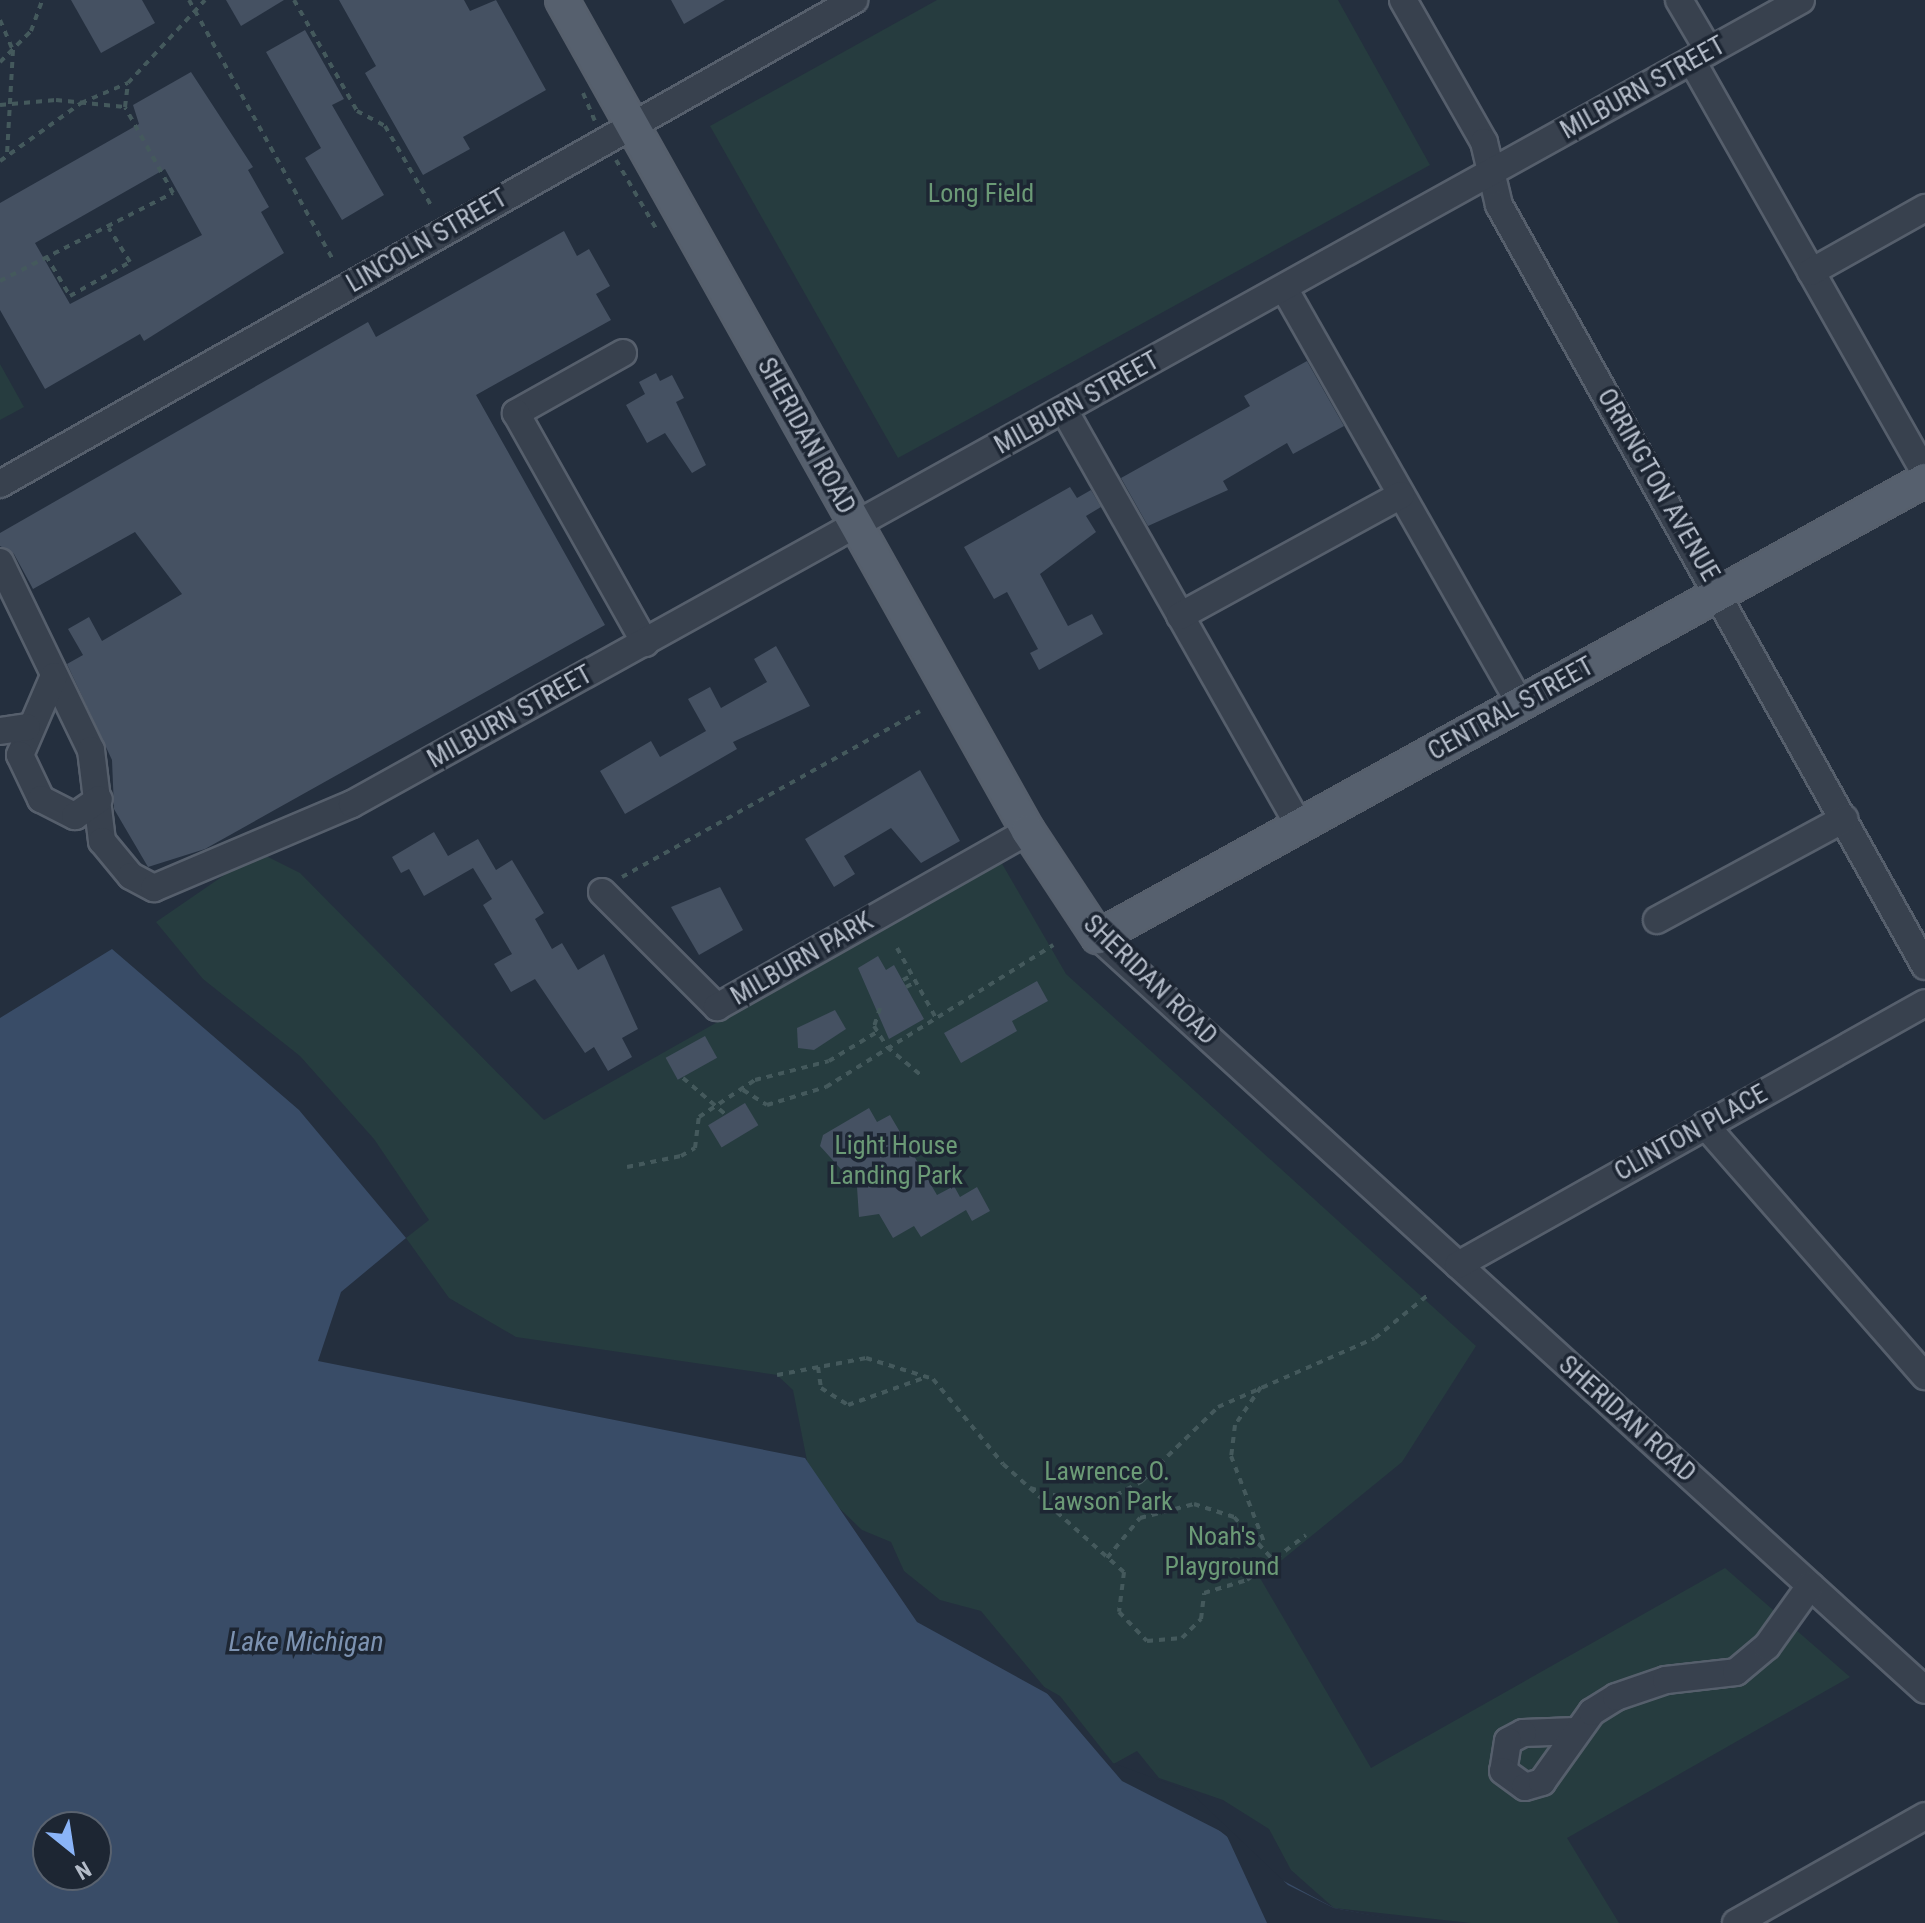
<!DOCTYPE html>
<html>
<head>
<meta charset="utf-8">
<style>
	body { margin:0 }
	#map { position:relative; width:1925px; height:1923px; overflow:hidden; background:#242f3e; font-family:"Roboto Condensed",sans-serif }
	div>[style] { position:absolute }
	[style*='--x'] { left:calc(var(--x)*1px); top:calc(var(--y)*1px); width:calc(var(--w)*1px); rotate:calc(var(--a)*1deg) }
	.green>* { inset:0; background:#263c3f }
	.water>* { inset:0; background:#394c67 }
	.pier>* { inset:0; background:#242f3e }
	.building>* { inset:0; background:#455162; transform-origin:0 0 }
	.path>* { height:4px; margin-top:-2px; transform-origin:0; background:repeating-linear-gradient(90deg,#44595c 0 6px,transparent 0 12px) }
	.roads { filter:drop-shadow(2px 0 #565f6c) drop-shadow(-2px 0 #565f6c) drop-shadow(0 2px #565f6c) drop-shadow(0 -2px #565f6c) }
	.minor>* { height:26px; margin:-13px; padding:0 13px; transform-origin:13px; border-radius:13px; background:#38414e }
	.major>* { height:32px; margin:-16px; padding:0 16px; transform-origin:16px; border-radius:16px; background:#56606e }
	span { translate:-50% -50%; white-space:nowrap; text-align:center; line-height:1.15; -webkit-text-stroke:7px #1d2633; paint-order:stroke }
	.street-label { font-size:26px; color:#b4bcc9 }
	.park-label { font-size:26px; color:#6b9a76 }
	.water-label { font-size:28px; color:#7c92b1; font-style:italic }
	.north { position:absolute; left:32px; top:1811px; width:80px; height:80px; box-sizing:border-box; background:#1d2633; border:2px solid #59626f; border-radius:50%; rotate:150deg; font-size:22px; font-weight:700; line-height:32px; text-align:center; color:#b4bcc9 }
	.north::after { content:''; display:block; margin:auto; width:28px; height:36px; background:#8ab4f8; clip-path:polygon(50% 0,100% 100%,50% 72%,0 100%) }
</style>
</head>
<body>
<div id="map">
	<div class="green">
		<i style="clip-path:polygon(937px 0,1338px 0,1430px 165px,898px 458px,710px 126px)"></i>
		<i style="clip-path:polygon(0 364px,24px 407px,0 420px)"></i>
		<i style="clip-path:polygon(258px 852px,300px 873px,544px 1120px,1001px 862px,1066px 974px,1476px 1346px,1402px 1462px,1260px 1578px,1371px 1768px,1725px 1568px,1850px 1677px,1567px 1838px,1619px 1923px,1471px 1923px,1334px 1908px,1291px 1870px,1269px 1829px,1223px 1800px,1159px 1778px,1137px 1751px,1110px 1766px,981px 1611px,940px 1600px,904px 1571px,891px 1542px,862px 1530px,811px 1481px,793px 1390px,777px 1375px,516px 1337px,449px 1298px,406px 1238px,429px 1220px,374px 1139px,300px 1056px,203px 979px,156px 922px)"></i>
	</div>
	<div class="water">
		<i style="clip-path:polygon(evenodd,112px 949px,299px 1110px,406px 1238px,341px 1292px,318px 1361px,805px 1458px,917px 1622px,1057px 1699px,1110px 1766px,1210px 1823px,1280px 1879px,1334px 1908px,1410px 1923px,0 1923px,0 1018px,112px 949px,48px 1827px,96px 1827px,96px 1875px,48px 1875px,48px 1827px)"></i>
	</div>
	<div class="pier">
		<i style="clip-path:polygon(1039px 1684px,1060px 1696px,1113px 1763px,1189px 1791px,1288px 1885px,1334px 1908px,1414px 1923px,1267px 1923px,1226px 1834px,1122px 1781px)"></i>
	</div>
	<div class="building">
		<i style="clip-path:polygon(71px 0,142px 0,155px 23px,101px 53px)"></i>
		<i style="clip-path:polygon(226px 0,284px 0,241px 26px)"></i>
		<i style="clip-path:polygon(339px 0,464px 0,470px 11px,496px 0,546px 90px,463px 137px,470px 149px,423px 175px,365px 73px,376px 66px)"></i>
		<i style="clip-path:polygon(671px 0,725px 0,684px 24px)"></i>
		<i style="clip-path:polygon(305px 30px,344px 99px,332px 105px,384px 195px,342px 220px,305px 158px,321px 148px,266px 52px)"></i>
		<i style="clip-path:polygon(evenodd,191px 72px,253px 167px,248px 170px,269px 207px,261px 212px,284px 253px,144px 341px,140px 334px,45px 389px,0 310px,0 203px,139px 124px,133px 105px,191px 72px,165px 169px,202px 235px,70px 304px,35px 243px,165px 169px)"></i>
		<i style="clip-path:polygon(564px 231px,577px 256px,589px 249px,610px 286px,596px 294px,611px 320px,476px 395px,605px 625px,205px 849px,148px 867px,114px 809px,112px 760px,67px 664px,83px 655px,68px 629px,89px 617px,102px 641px,182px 594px,135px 532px,33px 589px,14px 554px,0 546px,0 533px,368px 322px,376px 337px)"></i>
		<i style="clip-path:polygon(1307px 361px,1344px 426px,1293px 454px,1287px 443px,1223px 481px,1228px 490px,1148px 526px,1121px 478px,1250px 406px,1244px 396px)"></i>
		<i style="clip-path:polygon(656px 373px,660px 381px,672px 375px,684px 398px,676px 402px,706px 465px,692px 473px,665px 433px,647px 443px,626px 405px,645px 394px,639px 382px)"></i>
		<i style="clip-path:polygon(1070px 487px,1077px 498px,1091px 490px,1101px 507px,1086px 516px,1096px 532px,1040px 574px,1068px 626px,1092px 614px,1103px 634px,1039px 670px,1030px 653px,1038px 649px,1007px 592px,994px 599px,964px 547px)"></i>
		<i style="clip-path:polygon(776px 646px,810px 706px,733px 742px,737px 749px,625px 814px,600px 771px,651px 741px,660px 757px,706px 731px,688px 699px,710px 687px,721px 708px,767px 682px,754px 659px)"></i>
		<i style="clip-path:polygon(920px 770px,960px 841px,921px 863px,891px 828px,844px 856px,855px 874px,834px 887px,805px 839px)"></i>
		<i style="clip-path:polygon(434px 832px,448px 856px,478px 839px,496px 870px,512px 860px,544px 913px,535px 919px,552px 949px,562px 943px,578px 970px,604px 954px,638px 1029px,622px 1038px,632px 1057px,608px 1071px,594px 1047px,585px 1053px,535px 979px,511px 992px,494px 964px,512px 954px,483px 905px,492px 899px,473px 868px,424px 896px,409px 869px,401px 873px,392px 857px)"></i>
		<i style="clip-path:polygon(720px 887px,743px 930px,699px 955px,671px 907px)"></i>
		<i style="clip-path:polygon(878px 956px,886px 970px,894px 965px,924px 1019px,889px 1039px,858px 968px)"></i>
		<i style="clip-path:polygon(1037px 981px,1048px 1001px,1012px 1021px,1017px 1031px,961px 1063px,944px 1033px)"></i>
		<i style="clip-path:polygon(835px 1010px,846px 1029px,814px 1050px,798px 1048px,797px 1028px)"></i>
		<i style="left:705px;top:1036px;width:25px;height:45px;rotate:61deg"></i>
		<i style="left:745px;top:1103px;width:26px;height:43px;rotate:59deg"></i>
		<i style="clip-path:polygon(869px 1108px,877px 1122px,890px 1115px,937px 1195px,954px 1186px,960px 1197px,977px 1187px,990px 1211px,972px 1221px,966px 1210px,921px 1237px,914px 1226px,893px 1238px,879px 1214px,859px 1217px,857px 1187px,820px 1146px,823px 1135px)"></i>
	</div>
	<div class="path">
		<i style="--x:189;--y:0;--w:299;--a:61"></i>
		<i style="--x:294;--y:0;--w:128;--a:60.4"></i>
		<i style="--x:357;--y:111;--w:32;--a:28"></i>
		<i style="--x:385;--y:126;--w:94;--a:59.9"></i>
		<i style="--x:0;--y:20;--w:33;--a:67"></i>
		<i style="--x:13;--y:50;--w:105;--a:93.3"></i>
		<i style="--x:0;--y:62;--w:44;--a:-45"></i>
		<i style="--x:31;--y:31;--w:33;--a:-70"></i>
		<i style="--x:583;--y:93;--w:30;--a:67"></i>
		<i style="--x:0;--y:105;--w:56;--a:-5.1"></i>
		<i style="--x:56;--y:100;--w:69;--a:5.8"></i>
		<i style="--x:125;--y:107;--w:23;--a:-83"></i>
		<i style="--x:616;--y:160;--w:83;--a:59.7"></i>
		<i style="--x:0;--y:161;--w:100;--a:-35.6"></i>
		<i style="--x:81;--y:103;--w:51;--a:-23.1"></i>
		<i style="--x:128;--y:83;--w:113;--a:-47.1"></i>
		<i style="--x:46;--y:256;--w:47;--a:59"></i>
		<i style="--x:70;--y:296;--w:69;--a:-29.5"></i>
		<i style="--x:130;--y:262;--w:40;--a:-122"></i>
		<i style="--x:0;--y:281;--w:194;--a:-27"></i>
		<i style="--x:173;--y:193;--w:98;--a:-119.2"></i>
		<i style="--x:622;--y:877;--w:341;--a:-29.1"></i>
		<i style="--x:897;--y:948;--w:80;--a:60.9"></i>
		<i style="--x:903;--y:980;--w:10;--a:-29"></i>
		<i style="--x:906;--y:987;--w:11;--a:-27"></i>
		<i style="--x:880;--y:1008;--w:19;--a:108"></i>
		<i style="--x:874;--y:1026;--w:25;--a:58"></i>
		<i style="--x:887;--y:1047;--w:45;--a:39.6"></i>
		<i style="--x:683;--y:1078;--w:55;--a:40.6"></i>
		<i style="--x:743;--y:1090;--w:28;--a:32"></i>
		<i style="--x:767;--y:1105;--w:62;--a:-17"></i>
		<i style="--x:826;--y:1087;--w:268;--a:-32"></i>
		<i style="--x:627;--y:1167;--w:55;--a:-11.5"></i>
		<i style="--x:681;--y:1156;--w:16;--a:-30"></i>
		<i style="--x:695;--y:1148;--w:31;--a:-83"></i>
		<i style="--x:699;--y:1117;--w:67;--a:-33.5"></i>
		<i style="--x:755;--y:1080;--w:76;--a:-14.4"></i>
		<i style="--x:829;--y:1061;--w:56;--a:-31.1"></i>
		<i style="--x:818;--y:1367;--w:21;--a:82"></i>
		<i style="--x:821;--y:1388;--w:32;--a:32"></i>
		<i style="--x:848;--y:1405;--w:83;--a:-19.7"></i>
		<i style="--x:777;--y:1375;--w:91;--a:-10.8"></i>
		<i style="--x:866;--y:1358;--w:70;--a:17.4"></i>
		<i style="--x:933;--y:1379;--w:110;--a:50.5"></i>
		<i style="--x:1003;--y:1464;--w:162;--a:41.8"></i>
		<i style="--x:1124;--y:1572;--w:40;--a:97.1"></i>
		<i style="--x:1119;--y:1612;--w:40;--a:46"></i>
		<i style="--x:1147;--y:1641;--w:35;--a:-5"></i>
		<i style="--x:1182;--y:1638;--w:27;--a:-45"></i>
		<i style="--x:1201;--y:1619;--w:26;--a:-83"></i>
		<i style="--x:1204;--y:1593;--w:45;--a:-16.8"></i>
		<i style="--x:1247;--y:1580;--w:74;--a:-37.3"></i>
		<i style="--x:1261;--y:1387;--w:46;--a:124.4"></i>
		<i style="--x:1235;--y:1425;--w:31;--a:97"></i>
		<i style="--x:1231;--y:1456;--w:92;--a:69"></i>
		<i style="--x:1030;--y:1488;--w:49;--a:16.6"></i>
		<i style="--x:1077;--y:1502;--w:40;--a:-10"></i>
		<i style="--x:1116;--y:1495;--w:30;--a:-28"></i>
		<i style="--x:1142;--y:1481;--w:106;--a:-44.2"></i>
		<i style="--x:1218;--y:1407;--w:171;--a:-23.7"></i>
		<i style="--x:1375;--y:1338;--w:68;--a:-39.1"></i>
		<i style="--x:1107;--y:1558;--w:52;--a:-50.5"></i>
		<i style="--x:1140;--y:1518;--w:56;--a:-14.5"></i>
		<i style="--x:1194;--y:1504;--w:42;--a:18"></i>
		<i style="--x:1234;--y:1517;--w:61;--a:47.7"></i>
	</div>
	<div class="roads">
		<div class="minor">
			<i style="--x:1403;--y:0;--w:163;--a:60.3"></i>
			<i style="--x:1484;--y:142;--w:65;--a:76.6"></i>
			<i style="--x:1499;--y:205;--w:872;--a:60.76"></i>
			<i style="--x:1679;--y:0;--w:59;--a:59.5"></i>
			<i style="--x:1692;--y:61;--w:473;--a:60.5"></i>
			<i style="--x:1811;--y:272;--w:131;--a:-29.3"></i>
			<i style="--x:1284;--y:288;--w:478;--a:60.4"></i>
			<i style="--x:623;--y:353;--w:123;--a:150.7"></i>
			<i style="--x:516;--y:413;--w:264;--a:60.7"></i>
			<i style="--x:1064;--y:410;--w:478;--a:60.5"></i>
			<i style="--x:0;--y:484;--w:982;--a:-29.54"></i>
			<i style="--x:0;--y:562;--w:209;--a:64.2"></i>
			<i style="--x:91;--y:750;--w:92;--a:83.1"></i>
			<i style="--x:102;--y:841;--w:45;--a:50.4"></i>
			<i style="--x:131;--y:876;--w:26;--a:28"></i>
			<i style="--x:154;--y:888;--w:215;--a:-23"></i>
			<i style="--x:352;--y:804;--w:1657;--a:-29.02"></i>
			<i style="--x:1180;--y:616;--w:252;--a:-28.7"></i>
			<i style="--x:54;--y:676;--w:86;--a:113.3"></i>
			<i style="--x:20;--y:755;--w:49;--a:64.5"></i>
			<i style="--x:41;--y:799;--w:38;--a:27"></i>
			<i style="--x:75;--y:816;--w:29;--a:-35"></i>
			<i style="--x:0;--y:731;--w:27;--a:-8"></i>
			<i style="--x:602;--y:892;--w:163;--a:45"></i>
			<i style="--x:717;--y:1007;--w:357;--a:-29.5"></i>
			<i style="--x:1657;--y:920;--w:213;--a:-28.4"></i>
			<i style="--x:1098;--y:937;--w:1118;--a:42.32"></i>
			<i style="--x:1705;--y:1125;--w:334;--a:48.8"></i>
			<i style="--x:1458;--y:1265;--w:535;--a:-29.29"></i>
			<i style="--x:1576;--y:1731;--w:53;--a:177.8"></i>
			<i style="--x:1523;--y:1733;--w:17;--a:152"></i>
			<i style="--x:1508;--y:1741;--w:30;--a:99"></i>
			<i style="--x:1503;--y:1771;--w:27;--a:36"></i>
			<i style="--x:1525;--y:1787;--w:18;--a:-16"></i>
			<i style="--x:1542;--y:1782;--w:86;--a:-54.5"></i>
			<i style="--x:1592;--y:1712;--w:28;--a:-32"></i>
			<i style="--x:1616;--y:1697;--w:53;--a:-18.8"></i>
			<i style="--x:1666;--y:1680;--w:70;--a:-6.5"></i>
			<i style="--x:1736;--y:1672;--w:40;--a:-40"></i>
			<i style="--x:1767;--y:1646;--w:74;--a:-54.4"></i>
			<i style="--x:1736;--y:1923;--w:217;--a:-29.5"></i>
		</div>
		<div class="major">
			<i style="--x:562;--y:0;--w:953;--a:60.72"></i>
			<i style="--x:1028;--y:831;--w:127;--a:56.6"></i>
			<i style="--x:1098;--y:937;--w:945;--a:-28.93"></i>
		</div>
	</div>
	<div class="street-label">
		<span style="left:1643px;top:88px;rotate:-29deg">MILBURN STREET</span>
		<span style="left:427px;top:241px;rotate:-30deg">LINCOLN STREET</span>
		<span style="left:1077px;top:403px;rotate:-29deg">MILBURN STREET</span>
		<span style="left:806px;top:436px;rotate:61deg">SHERIDAN ROAD</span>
		<span style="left:1658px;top:485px;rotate:60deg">ORRINGTON AVENUE</span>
		<span style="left:1511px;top:709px;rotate:-29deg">CENTRAL STREET</span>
		<span style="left:510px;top:717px;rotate:-29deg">MILBURN STREET</span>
		<span style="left:802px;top:959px;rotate:-30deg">MILBURN PARK</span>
		<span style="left:1150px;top:980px;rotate:44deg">SHERIDAN ROAD</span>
		<span style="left:1691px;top:1133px;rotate:-29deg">CLINTON PLACE</span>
		<span style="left:1627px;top:1419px;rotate:42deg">SHERIDAN ROAD</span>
	</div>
	<div class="park-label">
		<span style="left:981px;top:194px">Long Field</span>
		<span style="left:896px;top:1161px">Light House<br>Landing Park</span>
		<span style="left:1107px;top:1487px">Lawrence O.<br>Lawson Park</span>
		<span style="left:1222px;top:1552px">Noah's<br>Playground</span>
	</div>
	<div class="water-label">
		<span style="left:306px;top:1642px">Lake Michigan</span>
	</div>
	<div class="north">N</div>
</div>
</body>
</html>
